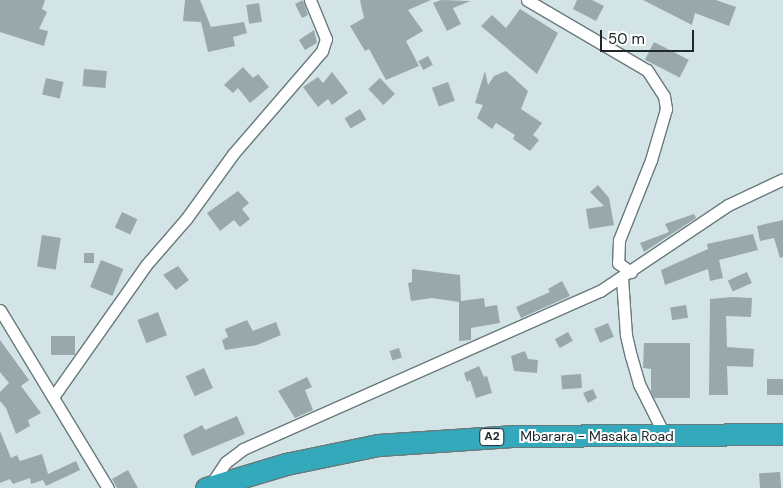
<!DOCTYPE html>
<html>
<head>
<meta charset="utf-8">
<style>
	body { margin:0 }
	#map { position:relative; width:783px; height:488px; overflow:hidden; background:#d3e4e7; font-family:"DM Sans",sans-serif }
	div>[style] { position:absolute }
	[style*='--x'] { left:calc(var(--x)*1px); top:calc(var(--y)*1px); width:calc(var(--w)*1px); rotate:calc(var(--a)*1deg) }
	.building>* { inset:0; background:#98a8ab; transform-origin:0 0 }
	.roads { filter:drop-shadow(1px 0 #69797c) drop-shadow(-1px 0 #69797c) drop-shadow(0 1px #69797c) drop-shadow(0 -1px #69797c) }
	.street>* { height:11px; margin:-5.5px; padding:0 5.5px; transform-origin:5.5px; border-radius:5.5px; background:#fff }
	.highway>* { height:21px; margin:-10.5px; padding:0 10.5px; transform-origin:10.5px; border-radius:10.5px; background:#34a9bb }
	span { translate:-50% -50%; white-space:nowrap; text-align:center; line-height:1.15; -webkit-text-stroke:4px #fff; paint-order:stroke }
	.shield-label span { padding:1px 4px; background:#fff; border:1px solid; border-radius:4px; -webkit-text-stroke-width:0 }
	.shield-label { font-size:12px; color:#212729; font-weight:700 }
	.street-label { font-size:14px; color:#212729 }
	.scale { position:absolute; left:600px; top:30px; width:94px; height:22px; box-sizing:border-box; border:2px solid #212729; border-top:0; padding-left:6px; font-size:15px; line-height:18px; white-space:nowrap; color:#212729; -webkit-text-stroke:4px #fff; paint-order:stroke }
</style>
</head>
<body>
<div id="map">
	<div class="building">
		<i style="clip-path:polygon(0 0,45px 0,42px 9px,47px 12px,39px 29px,48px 31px,44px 46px,0 32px)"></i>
		<i style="clip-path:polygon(185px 0,200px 0,211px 27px,244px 22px,247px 33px,233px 37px,235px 46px,208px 52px,201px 22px,183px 21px)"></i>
		<i style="clip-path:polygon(303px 0,308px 15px,302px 18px,295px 4px)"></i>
		<i style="clip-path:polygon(360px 0,431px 0,408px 10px,423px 31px,406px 41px,419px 66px,386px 80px,369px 49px,365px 51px,350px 26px,364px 18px)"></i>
		<i style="clip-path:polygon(441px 0,471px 1px,453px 8px,461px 24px,447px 31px,433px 3px)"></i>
		<i style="clip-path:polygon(577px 0,592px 0,604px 6px,596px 21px,573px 9px)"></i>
		<i style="clip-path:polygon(643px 0,716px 0,736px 7px,729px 26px,695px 13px,692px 25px)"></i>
		<i style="left:259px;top:3px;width:19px;height:13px;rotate:81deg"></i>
		<i style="clip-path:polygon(520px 9px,558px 33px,537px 74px,481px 26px,492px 15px,506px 28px)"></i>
		<i style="clip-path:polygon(314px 30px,317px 43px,305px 50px,299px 40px)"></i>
		<i style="left:654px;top:42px;width:39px;height:20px;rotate:27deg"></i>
		<i style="left:428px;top:56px;width:10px;height:11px;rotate:61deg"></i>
		<i style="clip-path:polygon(243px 67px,253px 78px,258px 74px,269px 87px,250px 103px,238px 88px,233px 93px,224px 85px)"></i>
		<i style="left:84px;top:69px;width:23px;height:17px;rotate:5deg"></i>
		<i style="clip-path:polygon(485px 71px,488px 85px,494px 76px,506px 71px,528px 91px,521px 109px,542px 123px,533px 135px,539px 140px,530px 151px,513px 139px,515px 135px,496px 123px,492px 129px,477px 118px,483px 105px,475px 103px)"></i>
		<i style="clip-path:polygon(332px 72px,348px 93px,332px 105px,328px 99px,318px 107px,303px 87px,318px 77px,323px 83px)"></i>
		<i style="left:46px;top:78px;width:18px;height:17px;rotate:13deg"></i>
		<i style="left:380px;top:78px;width:22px;height:16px;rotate:47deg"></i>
		<i style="left:448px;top:82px;width:20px;height:17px;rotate:70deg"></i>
		<i style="left:360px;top:109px;width:12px;height:18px;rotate:59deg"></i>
		<i style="clip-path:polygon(598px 185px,609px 198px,614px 225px,589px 229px,586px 209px,604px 206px,590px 192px)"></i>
		<i style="clip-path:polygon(238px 191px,249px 203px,242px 209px,250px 219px,240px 227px,234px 220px,220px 231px,207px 213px)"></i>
		<i style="left:122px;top:212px;width:17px;height:17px;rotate:25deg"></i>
		<i style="clip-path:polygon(694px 214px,696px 218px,644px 252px,640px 243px,669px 232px,665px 224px)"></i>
		<i style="clip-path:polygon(783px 220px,783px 257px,780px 258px,774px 238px,760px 241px,757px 226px)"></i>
		<i style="clip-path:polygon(753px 234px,758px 250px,719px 260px,723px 278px,710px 281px,708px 269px,665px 285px,661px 270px,708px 249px,707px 244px)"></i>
		<i style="left:42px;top:235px;width:19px;height:32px;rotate:9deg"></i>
		<i style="left:94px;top:253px;width:10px;height:10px;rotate:90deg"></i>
		<i style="left:101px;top:260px;width:24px;height:29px;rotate:22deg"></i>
		<i style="clip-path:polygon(178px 266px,189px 280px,176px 290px,163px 275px)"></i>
		<i style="clip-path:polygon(412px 269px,460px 275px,461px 301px,484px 298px,485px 307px,497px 305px,500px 323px,471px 328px,471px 340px,459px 341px,459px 302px,432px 298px,411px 301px,408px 283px,412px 282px)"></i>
		<i style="left:747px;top:272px;width:12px;height:21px;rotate:66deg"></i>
		<i style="clip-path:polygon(562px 281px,570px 296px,521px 318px,516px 307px,550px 292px,548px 289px)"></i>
		<i style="clip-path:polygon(732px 297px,752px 298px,751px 317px,726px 316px,727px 347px,754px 349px,753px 367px,727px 366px,728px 395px,709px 395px,710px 299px)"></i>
		<i style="left:686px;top:305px;width:13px;height:16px;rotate:81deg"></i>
		<i style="left:158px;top:312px;width:25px;height:22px;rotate:69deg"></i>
		<i style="clip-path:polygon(247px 320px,253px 331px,276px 322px,281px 335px,257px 345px,225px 350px,222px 340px,228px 337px,225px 329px)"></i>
		<i style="left:608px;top:323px;width:15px;height:15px;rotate:67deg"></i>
		<i style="left:568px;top:332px;width:10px;height:15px;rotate:61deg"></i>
		<i style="left:51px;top:336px;width:24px;height:19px"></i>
		<i style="clip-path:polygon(0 340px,29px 380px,21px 386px,41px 413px,28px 420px,30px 426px,16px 434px,6px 408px,0 401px,0 392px,9px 383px,0 372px)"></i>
		<i style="clip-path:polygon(644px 343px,690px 343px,690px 398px,654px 398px,651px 391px,651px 369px,643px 368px)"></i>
		<i style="left:399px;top:348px;width:10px;height:10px;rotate:73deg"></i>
		<i style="clip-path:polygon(525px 351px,528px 359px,538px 360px,537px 373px,514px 371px,511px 356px)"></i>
		<i style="clip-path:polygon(479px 366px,484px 377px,487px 376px,492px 393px,476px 398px,470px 380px,467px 382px,464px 373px)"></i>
		<i style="left:204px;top:368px;width:22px;height:20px;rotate:66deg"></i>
		<i style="left:581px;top:374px;width:14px;height:20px;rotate:86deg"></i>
		<i style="clip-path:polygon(307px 377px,312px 387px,305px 390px,313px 410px,295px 418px,278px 391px)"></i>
		<i style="left:783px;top:379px;width:16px;height:16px;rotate:90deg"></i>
		<i style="clip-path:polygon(593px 389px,597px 398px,588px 403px,583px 393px)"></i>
		<i style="clip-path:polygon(237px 416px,245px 434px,192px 456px,183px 435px,202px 425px,205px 430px)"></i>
		<i style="clip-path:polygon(0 431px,11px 458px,17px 455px,20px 461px,42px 454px,48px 474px,76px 461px,80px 470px,46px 486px,43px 480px,31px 484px,30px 478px,13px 484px,10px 479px,0 483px)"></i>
		<i style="clip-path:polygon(128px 470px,138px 488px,117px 488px,112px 479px)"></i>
		<i style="left:780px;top:472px;width:16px;height:21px;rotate:86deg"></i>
	</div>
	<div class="roads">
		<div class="street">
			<i style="--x:527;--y:0;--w:139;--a:30.3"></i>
			<i style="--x:647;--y:70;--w:31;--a:57"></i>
			<i style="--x:664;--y:96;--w:13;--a:81"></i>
			<i style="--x:666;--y:109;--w:53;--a:106.4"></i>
			<i style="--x:651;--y:160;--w:86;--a:111.8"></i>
			<i style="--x:619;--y:240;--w:23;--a:92"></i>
			<i style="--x:618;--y:263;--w:16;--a:35"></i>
			<i style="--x:622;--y:278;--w:57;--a:86"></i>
			<i style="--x:626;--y:335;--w:22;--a:77"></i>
			<i style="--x:631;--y:356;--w:29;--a:74"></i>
			<i style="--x:639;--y:384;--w:58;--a:63.4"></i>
			<i style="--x:0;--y:310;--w:208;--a:58.8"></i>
			<i style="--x:53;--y:397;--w:161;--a:-54.8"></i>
			<i style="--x:146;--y:265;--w:61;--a:-49"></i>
			<i style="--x:186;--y:219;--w:80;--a:-54.1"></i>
			<i style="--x:233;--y:154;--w:136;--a:-49.2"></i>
			<i style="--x:322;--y:51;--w:13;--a:-72"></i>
			<i style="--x:326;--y:39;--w:42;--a:-112.3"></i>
			<i style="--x:209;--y:487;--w:30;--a:-56"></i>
			<i style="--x:226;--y:462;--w:21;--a:-37"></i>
			<i style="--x:243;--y:449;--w:390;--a:-23.9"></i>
			<i style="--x:600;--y:291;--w:154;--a:-33.9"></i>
			<i style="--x:728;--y:205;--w:61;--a:-25.3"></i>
		</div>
		<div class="highway">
			<i style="--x:206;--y:488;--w:84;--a:-16.7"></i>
			<i style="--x:286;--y:464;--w:94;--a:-11.7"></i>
			<i style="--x:378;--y:445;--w:134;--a:-3.8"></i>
			<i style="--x:512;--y:436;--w:271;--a:-0.4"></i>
		</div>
	</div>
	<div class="shield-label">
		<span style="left:492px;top:437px">A2</span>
	</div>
	<div class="street-label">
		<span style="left:597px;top:436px">Mbarara - Masaka Road</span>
	</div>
	<div class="scale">50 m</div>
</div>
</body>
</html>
